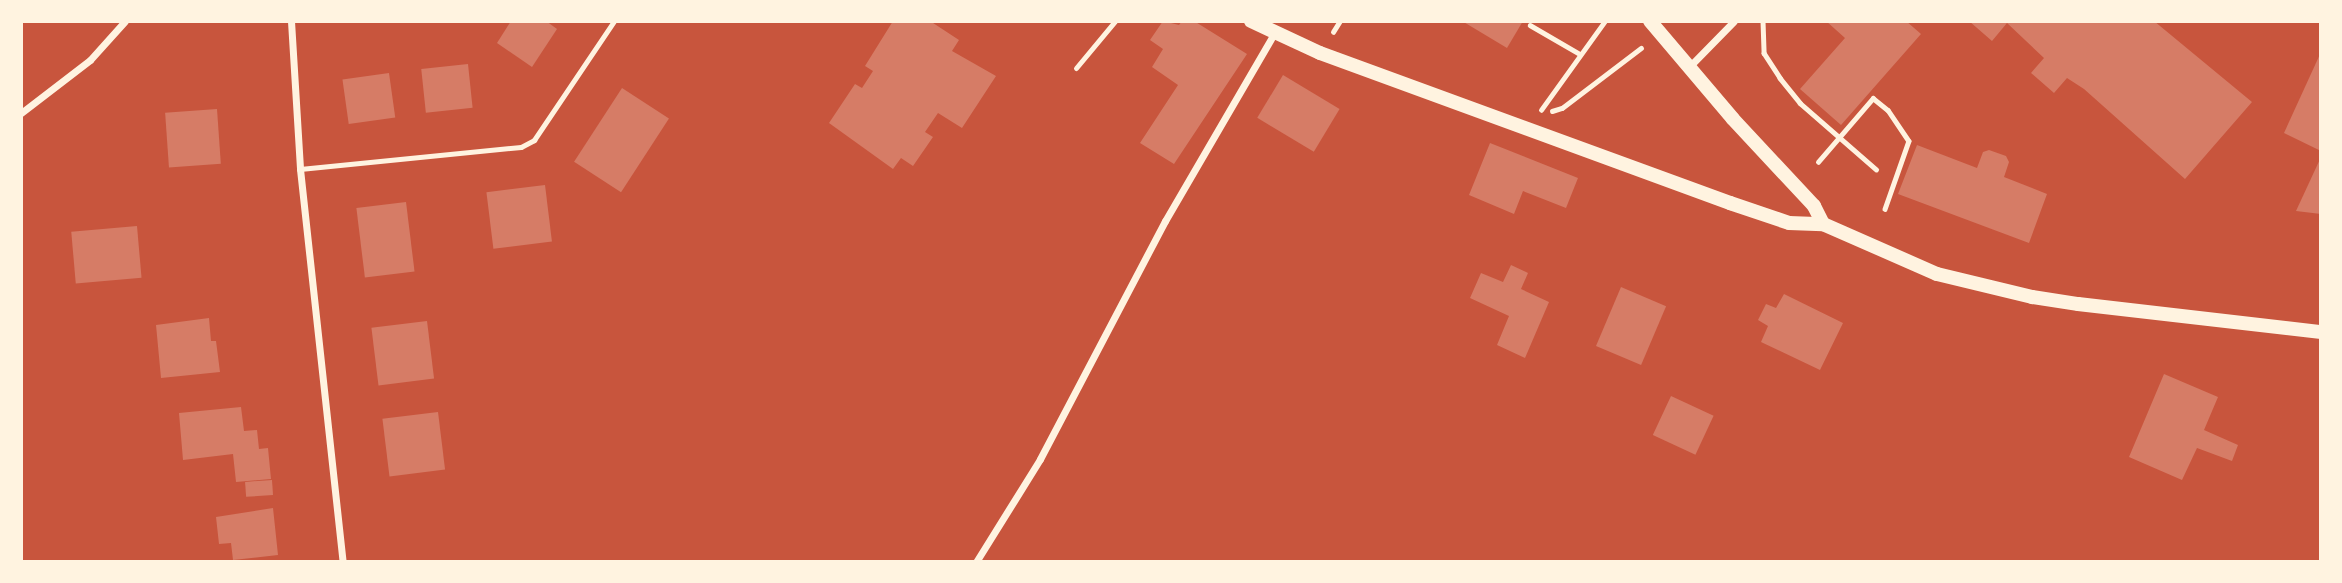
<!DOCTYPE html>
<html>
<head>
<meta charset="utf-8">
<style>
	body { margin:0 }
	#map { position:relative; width:2342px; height:583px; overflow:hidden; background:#c8553d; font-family:"DejaVu Sans",sans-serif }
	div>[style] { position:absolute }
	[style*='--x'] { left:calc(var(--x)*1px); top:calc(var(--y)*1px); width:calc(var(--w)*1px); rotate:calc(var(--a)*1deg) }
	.building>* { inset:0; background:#d67c66; transform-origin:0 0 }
	.path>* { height:4.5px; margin:-2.25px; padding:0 2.25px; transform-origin:2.25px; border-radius:2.25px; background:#fff3e0 }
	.service>* { height:5px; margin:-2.5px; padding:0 2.5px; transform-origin:2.5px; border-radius:2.5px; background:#fff3e0 }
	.minor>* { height:7px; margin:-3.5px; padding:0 3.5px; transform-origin:3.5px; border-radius:3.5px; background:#fff3e0 }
	.secondary>* { height:14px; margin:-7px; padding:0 7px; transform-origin:7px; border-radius:7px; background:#fff3e0 }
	span { translate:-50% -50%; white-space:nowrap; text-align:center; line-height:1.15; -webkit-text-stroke:6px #fff3e0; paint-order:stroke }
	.frame { position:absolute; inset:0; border:23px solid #fff3e0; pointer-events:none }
</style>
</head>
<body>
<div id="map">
	<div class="building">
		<i style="clip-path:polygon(511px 21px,546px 21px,557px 29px,532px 67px,497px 43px)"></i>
		<i style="clip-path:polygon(893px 21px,930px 21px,959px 40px,952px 51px,996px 76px,962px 128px,938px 113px,925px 132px,933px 137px,913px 166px,901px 158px,893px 169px,829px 123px,855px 84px,862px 88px,873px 71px,865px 66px)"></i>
		<i style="clip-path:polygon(1163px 21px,1179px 25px,1182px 21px,1194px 21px,1247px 54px,1174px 164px,1140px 143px,1178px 85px,1152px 67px,1163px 49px,1150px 40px)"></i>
		<i style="clip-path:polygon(1462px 21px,1523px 21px,1507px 48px)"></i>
		<i style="clip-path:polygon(1826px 21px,1906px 21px,1921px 34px,1841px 125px,1800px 89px,1845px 38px)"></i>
		<i style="clip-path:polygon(1969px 21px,2154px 21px,2252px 102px,2185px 179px,2084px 89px,2067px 78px,2054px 93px,2031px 73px,2044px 58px,2007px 23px,1992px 41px)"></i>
		<i style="clip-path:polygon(2321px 52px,2321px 151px,2284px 133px)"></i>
		<i style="left:468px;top:64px;width:44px;height:47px;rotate:84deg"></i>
		<i style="left:389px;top:73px;width:45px;height:47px;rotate:82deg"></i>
		<i style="left:1283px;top:75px;width:66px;height:50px;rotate:31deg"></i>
		<i style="left:622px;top:88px;width:56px;height:88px;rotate:33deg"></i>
		<i style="left:217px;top:109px;width:55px;height:52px;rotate:86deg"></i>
		<i style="clip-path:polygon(1490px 143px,1578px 178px,1566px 208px,1523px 191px,1514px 214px,1469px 195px)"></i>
		<i style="clip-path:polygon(1917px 145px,1977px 168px,1983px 152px,1989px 150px,2006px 156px,2009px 162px,2004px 177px,2047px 194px,2029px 243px,1898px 194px)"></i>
		<i style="clip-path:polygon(2321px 157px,2321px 214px,2296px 211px)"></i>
		<i style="left:545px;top:185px;width:57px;height:59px;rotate:83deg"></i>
		<i style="left:406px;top:202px;width:70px;height:50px;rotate:83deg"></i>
		<i style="left:137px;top:226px;width:52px;height:66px;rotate:85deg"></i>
		<i style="clip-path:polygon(1511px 265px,1528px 273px,1521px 289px,1549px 302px,1525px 358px,1497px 345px,1509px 316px,1470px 298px,1481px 273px,1503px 282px)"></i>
		<i style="left:1621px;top:287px;width:49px;height:64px;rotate:23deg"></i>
		<i style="clip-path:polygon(1784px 294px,1843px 323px,1820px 370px,1761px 342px,1768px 326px,1758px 320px,1766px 304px,1776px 308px)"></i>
		<i style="clip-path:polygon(209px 318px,211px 341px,216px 341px,220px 372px,161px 378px,156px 325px)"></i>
		<i style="left:427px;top:321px;width:58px;height:56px;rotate:83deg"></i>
		<i style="clip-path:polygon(2164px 374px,2218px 397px,2204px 430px,2238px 445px,2232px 461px,2197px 448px,2182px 480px,2129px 457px)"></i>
		<i style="left:1671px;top:396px;width:47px;height:43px;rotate:25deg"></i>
		<i style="clip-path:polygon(241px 407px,244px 431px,257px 430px,259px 449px,268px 448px,271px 479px,236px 482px,233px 454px,183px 460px,179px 413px)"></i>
		<i style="left:438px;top:412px;width:58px;height:56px;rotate:83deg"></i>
		<i style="left:272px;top:480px;width:15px;height:27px;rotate:86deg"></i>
		<i style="clip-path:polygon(273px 508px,278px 555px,233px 560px,231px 543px,219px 544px,216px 517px)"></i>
	</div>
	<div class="path">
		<i style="--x:1763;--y:21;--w:32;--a:88"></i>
		<i style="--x:1764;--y:53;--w:30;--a:57"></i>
		<i style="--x:1780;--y:78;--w:32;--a:51"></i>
		<i style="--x:1800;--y:103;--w:101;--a:41"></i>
		<i style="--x:1530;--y:25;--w:58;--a:30.1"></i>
		<i style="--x:1333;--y:32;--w:13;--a:-58"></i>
		<i style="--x:1541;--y:110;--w:110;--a:-54.3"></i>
		<i style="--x:1552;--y:111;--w:10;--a:-17"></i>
		<i style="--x:1562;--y:108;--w:99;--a:-37.2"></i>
		<i style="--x:1818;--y:162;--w:84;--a:-49.3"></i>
		<i style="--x:1873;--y:98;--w:19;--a:39"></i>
		<i style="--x:1888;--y:110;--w:37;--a:56"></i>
		<i style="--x:1909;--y:141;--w:72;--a:109.4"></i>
	</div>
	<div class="service">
		<i style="--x:1076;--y:68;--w:61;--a:-50.3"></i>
		<i style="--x:300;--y:169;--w:222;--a:-5.7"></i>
		<i style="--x:521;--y:147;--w:15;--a:-28"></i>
		<i style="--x:534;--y:140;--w:143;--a:-56.1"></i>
	</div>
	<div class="minor">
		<i style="--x:291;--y:21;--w:148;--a:86.5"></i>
		<i style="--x:300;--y:169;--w:395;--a:83.8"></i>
		<i style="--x:1689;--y:67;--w:64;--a:-45.6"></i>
		<i style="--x:21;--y:113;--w:87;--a:-37.5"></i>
		<i style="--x:90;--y:60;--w:52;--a:-48.1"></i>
		<i style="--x:976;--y:562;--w:121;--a:-58.1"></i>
		<i style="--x:1040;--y:459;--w:269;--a:-62.3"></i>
		<i style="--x:1165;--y:221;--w:216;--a:-59.8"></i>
	</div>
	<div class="secondary">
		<i style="--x:1251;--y:21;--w:76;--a:24.9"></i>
		<i style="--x:1320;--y:53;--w:437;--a:20.1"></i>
		<i style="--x:1730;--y:203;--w:62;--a:18.7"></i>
		<i style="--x:1789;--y:223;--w:34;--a:2"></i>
		<i style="--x:1823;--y:224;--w:124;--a:23.7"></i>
		<i style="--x:1937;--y:274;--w:98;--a:13.6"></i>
		<i style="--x:2032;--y:297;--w:47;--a:8.7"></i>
		<i style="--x:2078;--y:304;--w:245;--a:6.6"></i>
		<i style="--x:1650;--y:21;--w:128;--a:49.7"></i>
		<i style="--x:1733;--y:119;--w:119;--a:47"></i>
		<i style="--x:1814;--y:206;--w:20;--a:63"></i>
	</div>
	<div class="frame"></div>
</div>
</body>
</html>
